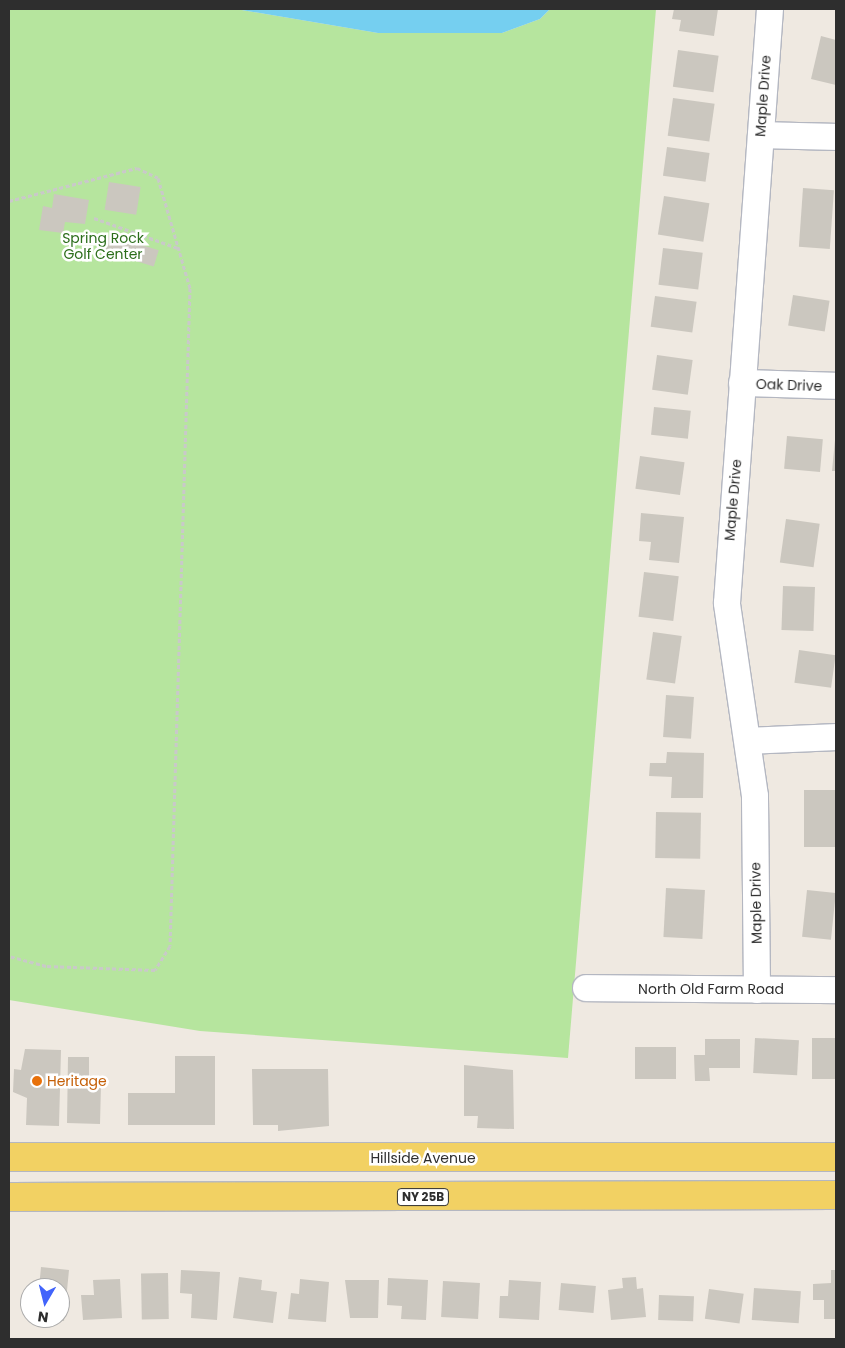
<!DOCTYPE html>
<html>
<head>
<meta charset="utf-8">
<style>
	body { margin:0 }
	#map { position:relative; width:845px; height:1348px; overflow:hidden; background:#efe9e1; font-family:Poppins,sans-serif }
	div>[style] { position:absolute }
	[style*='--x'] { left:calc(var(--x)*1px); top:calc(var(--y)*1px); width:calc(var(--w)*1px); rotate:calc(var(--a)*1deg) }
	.green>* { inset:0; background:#b6e59e }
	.water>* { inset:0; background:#75cff0 }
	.building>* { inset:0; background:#cbc7bf; transform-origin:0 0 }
	.path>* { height:3px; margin-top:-1.5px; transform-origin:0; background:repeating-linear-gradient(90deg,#c9c9c9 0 4px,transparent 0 6.5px) }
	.roads { filter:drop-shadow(1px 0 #b4b7c1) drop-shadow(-1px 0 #b4b7c1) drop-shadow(0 1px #b4b7c1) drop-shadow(0 -1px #b4b7c1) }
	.minor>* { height:26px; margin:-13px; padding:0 13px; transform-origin:13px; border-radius:13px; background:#fff }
	.major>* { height:28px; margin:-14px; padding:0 14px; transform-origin:14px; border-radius:14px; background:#f2d163 }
	.dots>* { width:14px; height:14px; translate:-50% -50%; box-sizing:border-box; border:2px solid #fff; border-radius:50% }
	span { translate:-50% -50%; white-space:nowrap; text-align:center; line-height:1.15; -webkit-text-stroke:5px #fff; paint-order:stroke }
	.shield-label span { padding:1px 4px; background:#fff; border:1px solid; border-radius:4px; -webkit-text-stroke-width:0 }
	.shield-label { font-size:12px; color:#2e2e2e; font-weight:700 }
	.street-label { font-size:14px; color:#2e2e2e }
	.park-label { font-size:14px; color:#2c6e1b }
	.food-label { font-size:14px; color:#c56008 }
	.left { translate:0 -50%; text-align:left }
	.frame { position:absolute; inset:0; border:10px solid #2e2e2e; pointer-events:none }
	.north { position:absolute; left:20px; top:1278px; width:50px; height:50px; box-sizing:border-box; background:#fff; border:1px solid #ababab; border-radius:50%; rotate:188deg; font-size:14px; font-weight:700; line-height:20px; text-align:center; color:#2e2e2e }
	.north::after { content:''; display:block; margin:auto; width:18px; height:22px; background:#4264fb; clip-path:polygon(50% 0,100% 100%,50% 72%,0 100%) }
</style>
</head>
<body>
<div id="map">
	<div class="green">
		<i style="clip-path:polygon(9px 9px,236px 9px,378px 33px,502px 33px,540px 19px,550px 9px,656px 9px,568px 1058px,200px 1031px,9px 1000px)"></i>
	</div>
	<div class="water">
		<i style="clip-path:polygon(236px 9px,550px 9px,540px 19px,502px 33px,378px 33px)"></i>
	</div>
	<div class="building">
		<i style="clip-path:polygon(674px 9px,718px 9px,714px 36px,679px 31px,681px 20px,672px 19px)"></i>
		<i style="clip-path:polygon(821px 36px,836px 40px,836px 85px,811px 79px)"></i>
		<i style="left:678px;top:50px;width:41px;height:37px;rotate:8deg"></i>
		<i style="left:673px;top:98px;width:42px;height:38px;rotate:8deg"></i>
		<i style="left:667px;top:147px;width:43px;height:29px;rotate:8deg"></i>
		<i style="left:109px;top:182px;width:32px;height:28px;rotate:9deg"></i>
		<i style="left:803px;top:188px;width:31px;height:59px;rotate:4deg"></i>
		<i style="clip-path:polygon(54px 194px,89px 200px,85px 224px,65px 222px,63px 233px,39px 230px,43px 206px,52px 208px)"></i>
		<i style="left:664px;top:196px;width:46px;height:39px;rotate:9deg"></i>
		<i style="left:109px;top:235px;width:52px;height:17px;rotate:17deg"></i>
		<i style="left:663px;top:248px;width:40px;height:37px;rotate:7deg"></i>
		<i style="left:793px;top:295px;width:37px;height:31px;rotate:9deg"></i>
		<i style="left:655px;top:296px;width:42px;height:31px;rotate:8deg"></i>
		<i style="left:657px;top:355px;width:36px;height:35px;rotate:8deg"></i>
		<i style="left:654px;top:407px;width:37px;height:28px;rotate:6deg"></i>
		<i style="left:787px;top:436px;width:36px;height:33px;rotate:5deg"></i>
		<i style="clip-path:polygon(835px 440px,836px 440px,836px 471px,832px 471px)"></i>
		<i style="left:640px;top:456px;width:45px;height:33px;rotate:8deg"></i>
		<i style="clip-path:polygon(641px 513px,684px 517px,679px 563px,649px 560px,651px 542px,639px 541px)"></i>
		<i style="left:786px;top:519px;width:34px;height:44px;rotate:8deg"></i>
		<i style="left:644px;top:572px;width:35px;height:45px;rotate:7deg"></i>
		<i style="left:783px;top:586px;width:32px;height:44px;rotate:2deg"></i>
		<i style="left:653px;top:632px;width:29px;height:48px;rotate:8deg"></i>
		<i style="left:799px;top:650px;width:37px;height:33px;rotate:8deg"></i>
		<i style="left:666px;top:695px;width:28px;height:42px;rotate:4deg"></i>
		<i style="clip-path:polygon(667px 752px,704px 753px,703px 798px,671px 798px,672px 777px,649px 776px,650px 763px,666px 763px)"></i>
		<i style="left:804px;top:790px;width:32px;height:57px"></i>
		<i style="left:656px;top:812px;width:45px;height:46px;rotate:1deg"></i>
		<i style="left:666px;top:888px;width:39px;height:49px;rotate:3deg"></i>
		<i style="left:807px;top:890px;width:29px;height:47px;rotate:6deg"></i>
		<i style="left:755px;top:1038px;width:44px;height:35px;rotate:3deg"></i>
		<i style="left:812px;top:1038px;width:24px;height:41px"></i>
		<i style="clip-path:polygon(705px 1039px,740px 1039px,740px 1068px,709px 1068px,710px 1081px,695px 1081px,694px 1055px,705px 1055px)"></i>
		<i style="left:635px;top:1047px;width:41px;height:32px"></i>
		<i style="clip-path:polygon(25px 1049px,61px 1050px,59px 1126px,26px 1125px,27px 1098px,13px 1092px,14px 1069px,21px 1070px)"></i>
		<i style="clip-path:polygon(175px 1056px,215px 1056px,215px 1125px,128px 1125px,128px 1093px,175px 1093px)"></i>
		<i style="clip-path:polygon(68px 1057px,89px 1057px,89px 1083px,101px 1084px,100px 1124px,67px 1123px)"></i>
		<i style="clip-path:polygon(464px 1065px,513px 1070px,514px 1129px,477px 1128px,478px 1116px,464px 1116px)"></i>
		<i style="clip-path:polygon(252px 1069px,328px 1069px,329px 1126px,278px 1131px,278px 1125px,253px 1125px)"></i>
		<i style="clip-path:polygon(41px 1267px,69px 1270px,64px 1321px,50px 1319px,60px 1318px,60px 1288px,39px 1288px)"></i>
		<i style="clip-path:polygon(181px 1270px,220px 1272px,217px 1320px,191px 1318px,192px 1294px,180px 1293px)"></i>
		<i style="clip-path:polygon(831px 1270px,836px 1270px,836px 1319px,824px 1319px,824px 1300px,813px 1300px,813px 1284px,831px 1283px)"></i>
		<i style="left:168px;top:1273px;width:46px;height:27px;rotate:89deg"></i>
		<i style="clip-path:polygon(239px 1277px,262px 1280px,261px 1290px,277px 1292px,273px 1323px,233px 1318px)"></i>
		<i style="clip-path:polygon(636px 1277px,637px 1289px,643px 1288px,646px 1317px,611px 1320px,608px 1290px,623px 1288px,622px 1278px)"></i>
		<i style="clip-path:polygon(388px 1278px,428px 1280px,426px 1320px,401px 1319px,402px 1306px,387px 1305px)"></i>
		<i style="clip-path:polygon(120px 1279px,122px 1318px,83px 1320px,81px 1295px,94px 1295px,93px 1280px)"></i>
		<i style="clip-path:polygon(300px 1279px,329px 1282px,326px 1322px,288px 1319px,291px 1293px,299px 1294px)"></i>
		<i style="clip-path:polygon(345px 1280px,379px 1280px,378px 1318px,350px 1318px)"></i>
		<i style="clip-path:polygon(509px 1280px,541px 1282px,539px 1320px,499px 1318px,500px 1296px,508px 1296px)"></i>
		<i style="left:443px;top:1281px;width:37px;height:36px;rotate:3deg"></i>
		<i style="left:561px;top:1283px;width:35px;height:27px;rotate:5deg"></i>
		<i style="left:754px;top:1288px;width:47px;height:32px;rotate:4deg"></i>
		<i style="left:709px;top:1289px;width:35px;height:30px;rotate:8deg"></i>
		<i style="left:659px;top:1295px;width:35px;height:25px;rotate:2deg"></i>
	</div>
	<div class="path">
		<i style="--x:9;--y:201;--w:132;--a:-14.5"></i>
		<i style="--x:137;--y:168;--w:23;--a:25"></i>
		<i style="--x:158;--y:178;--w:115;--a:73.8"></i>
		<i style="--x:190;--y:288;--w:658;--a:91.74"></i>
		<i style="--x:170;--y:946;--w:28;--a:122"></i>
		<i style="--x:155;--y:970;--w:109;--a:-177.9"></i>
		<i style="--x:46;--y:966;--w:38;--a:-165"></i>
		<i style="--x:94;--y:218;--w:89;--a:19.7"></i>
	</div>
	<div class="roads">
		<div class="minor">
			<i style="--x:761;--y:135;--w:75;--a:1.5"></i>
			<i style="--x:742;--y:383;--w:94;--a:1.8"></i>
			<i style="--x:748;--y:741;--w:88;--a:-2.6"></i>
			<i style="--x:586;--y:988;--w:250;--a:0.5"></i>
			<i style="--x:757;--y:990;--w:194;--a:-90.6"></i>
			<i style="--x:755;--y:796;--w:195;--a:-98.3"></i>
			<i style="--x:727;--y:603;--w:596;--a:-85.86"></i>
		</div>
		<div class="major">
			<i style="--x:9;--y:1157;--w:827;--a:0"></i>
			<i style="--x:9;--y:1197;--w:827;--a:-0.14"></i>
		</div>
	</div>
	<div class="dots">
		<i style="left:37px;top:1081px;background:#e8710a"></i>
	</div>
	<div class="shield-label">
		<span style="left:423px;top:1197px">NY 25B</span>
	</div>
	<div class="street-label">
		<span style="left:763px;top:96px;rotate:-86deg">Maple Drive</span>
		<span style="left:789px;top:385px;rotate:2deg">Oak Drive</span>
		<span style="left:733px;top:500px;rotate:-85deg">Maple Drive</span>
		<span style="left:756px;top:903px;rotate:-91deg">Maple Drive</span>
		<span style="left:711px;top:989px">North Old Farm Road</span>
		<span style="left:423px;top:1158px">Hillside Avenue</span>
	</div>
	<div class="park-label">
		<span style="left:103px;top:246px">Spring Rock<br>Golf Center</span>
	</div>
	<div class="food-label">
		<span class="left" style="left:47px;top:1081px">Heritage</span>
	</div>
	<div class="frame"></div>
	<div class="north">N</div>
</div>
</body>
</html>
